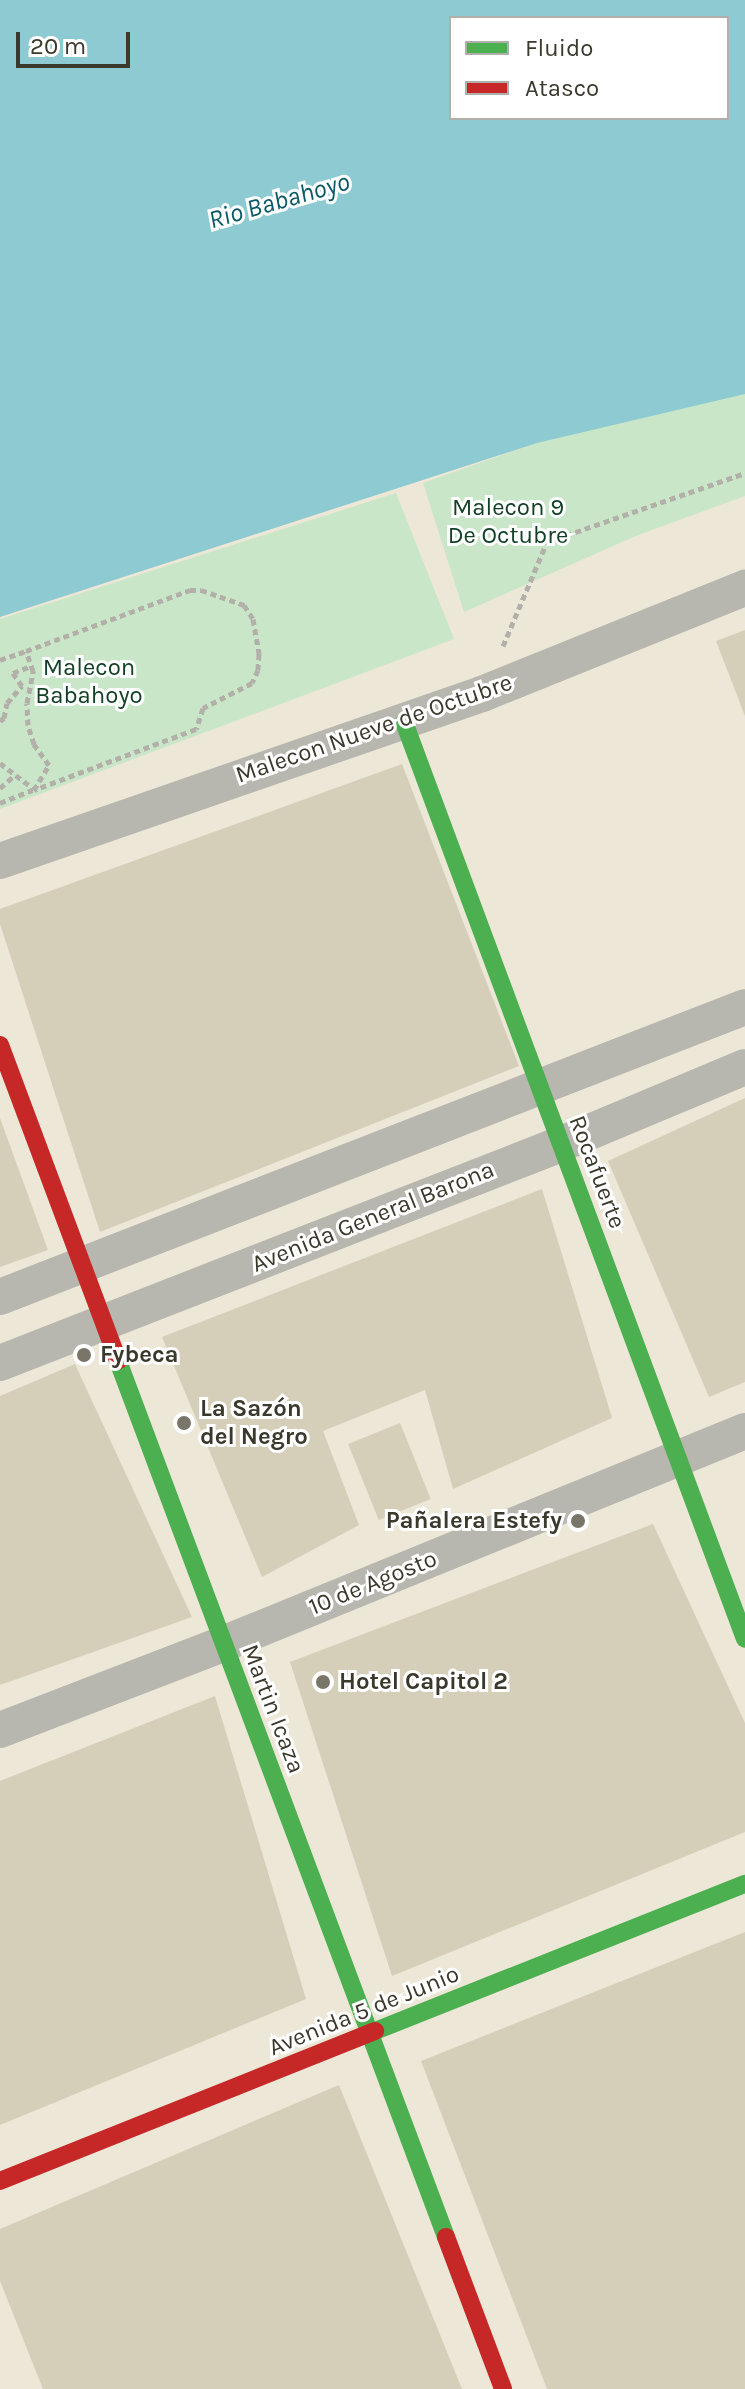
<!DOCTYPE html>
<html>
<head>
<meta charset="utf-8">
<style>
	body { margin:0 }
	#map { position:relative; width:745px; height:2389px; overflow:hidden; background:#ece7d6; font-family:Karla,sans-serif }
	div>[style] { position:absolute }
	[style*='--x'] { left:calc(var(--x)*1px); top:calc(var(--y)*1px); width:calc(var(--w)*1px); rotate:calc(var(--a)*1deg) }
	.green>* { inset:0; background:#c9e7c8 }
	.water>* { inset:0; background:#8ecad2 }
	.building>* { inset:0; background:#d5cfba; transform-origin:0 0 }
	.path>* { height:5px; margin-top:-2.5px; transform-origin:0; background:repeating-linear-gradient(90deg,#b2b0a8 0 6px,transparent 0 10px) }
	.street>* { height:36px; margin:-18px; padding:0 18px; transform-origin:18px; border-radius:18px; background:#b7b6af }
	.fast>* { height:18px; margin:-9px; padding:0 9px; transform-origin:9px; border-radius:9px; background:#4caf50 }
	.jam>* { height:18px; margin:-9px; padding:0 9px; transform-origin:9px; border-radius:9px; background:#c62828 }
	.dots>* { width:22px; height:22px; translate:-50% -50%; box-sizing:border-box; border:4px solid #fff; border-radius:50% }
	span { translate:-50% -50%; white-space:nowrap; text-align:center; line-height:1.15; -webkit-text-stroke:6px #fff; paint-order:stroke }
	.park-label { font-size:24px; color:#124125 }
	.street-label { font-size:24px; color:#3b382c }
	.poi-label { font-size:24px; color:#3b382c; font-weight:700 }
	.left { translate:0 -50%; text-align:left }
	.right { translate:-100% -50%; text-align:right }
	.water-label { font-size:26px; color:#0b5967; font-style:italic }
	.legend { position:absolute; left:449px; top:16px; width:280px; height:104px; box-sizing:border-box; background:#fff; border:2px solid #b1afab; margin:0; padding:10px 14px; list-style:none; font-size:24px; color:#3b382c }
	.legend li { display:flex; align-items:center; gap:16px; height:40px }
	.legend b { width:40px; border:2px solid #b1afab }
	.scale { position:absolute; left:16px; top:32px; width:114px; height:36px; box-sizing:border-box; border:4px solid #3b382c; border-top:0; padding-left:10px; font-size:24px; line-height:28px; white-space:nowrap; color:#3b382c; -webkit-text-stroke:6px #fff; paint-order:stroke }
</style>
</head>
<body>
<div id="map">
	<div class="green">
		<i style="clip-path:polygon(745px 369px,745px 496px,638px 535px,464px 612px,423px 483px)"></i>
		<i style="clip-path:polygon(396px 493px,454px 639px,0 809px,0 619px)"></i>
	</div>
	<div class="water">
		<i style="clip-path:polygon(evenodd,0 0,745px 0,745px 394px,537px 443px,0 617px,0 0,451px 18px,727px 18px,727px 118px,451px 118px,451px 18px)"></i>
	</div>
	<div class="building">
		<i style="clip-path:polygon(745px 630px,745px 716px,716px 641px)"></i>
		<i style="clip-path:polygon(402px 764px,519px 1066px,100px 1232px,0 924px,0 909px)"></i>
		<i style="clip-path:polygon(745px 1098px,745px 1382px,709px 1397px,608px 1161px)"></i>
		<i style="clip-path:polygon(0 1118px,48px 1250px,0 1267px)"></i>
		<i style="clip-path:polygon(542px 1189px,612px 1418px,453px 1489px,425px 1390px,323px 1431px,359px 1525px,262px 1577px,162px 1337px)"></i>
		<i style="clip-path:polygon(75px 1364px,192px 1617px,0 1685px,0 1396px)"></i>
		<i style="left:400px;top:1423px;width:82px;height:56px;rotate:68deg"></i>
		<i style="clip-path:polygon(653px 1524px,745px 1723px,745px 1832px,392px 1976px,290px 1662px)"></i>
		<i style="clip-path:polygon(215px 1696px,306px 1999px,0 2125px,0 1781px)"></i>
		<i style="clip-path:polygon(745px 1932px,745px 2389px,547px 2389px,421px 2061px)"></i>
		<i style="clip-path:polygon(339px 2085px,462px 2389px,43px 2389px,0 2281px,0 2229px)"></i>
	</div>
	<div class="path">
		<i style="--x:503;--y:646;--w:113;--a:-67.1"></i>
		<i style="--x:547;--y:542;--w:210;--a:-19.2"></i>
		<i style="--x:0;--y:660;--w:28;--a:-19"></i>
		<i style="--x:26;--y:651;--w:175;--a:-20.4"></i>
		<i style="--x:190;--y:590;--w:11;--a:0"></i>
		<i style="--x:201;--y:590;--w:46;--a:19.2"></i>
		<i style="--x:244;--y:605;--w:17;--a:57"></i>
		<i style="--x:253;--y:619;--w:36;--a:80"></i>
		<i style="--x:259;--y:654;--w:16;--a:94"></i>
		<i style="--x:258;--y:670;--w:14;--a:115"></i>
		<i style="--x:252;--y:683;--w:55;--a:153"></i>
		<i style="--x:203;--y:708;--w:22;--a:108"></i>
		<i style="--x:196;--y:729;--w:173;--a:159.4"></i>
		<i style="--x:34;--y:790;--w:29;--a:-59"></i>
		<i style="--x:49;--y:765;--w:26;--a:-126"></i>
		<i style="--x:34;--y:744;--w:20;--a:-108"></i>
		<i style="--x:28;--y:725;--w:22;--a:-93"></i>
		<i style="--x:27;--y:703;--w:33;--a:-79"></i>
		<i style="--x:33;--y:671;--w:21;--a:-109"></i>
		<i style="--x:0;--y:721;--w:5;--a:-37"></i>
		<i style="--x:4;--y:718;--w:15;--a:-79"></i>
		<i style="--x:7;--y:703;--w:23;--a:-49"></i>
		<i style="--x:22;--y:686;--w:16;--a:-125"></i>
		<i style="--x:13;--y:673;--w:19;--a:-21"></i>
		<i style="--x:0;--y:763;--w:43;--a:37.4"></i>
		<i style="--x:0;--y:788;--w:20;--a:-41"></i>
		<i style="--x:0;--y:803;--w:35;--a:-22"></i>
	</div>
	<div class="street">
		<i style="--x:0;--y:861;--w:510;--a:-19.11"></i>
		<i style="--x:482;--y:694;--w:284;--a:-22"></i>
		<i style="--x:0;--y:1297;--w:799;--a:-21.27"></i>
		<i style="--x:0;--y:1363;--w:602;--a:-21.32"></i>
		<i style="--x:561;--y:1144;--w:199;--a:-22.7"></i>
		<i style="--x:0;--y:1730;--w:239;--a:-21.1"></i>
		<i style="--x:223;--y:1644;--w:564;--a:-22.2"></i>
	</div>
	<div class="fast">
		<i style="--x:404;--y:722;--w:978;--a:69.6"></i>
		<i style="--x:118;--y:1361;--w:935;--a:69.47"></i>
		<i style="--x:375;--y:2031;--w:398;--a:-21.7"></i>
	</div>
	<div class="jam">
		<i style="--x:0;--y:1045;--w:337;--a:69.5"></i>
		<i style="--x:0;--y:2181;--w:404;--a:-21.8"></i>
		<i style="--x:446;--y:2237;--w:162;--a:69.4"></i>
	</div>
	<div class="dots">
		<i style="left:84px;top:1355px;background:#797568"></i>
		<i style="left:184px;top:1423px;background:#797568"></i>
		<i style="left:578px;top:1521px;background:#797568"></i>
		<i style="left:323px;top:1682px;background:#797568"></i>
	</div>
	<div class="park-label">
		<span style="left:508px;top:522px">Malecon 9<br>De Octubre</span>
		<span style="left:89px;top:682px">Malecon<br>Babahoyo</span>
	</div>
	<div class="street-label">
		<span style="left:374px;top:729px;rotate:-19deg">Malecon Nueve de Octubre</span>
		<span style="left:597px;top:1172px;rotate:69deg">Rocafuerte</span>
		<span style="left:373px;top:1217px;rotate:-22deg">Avenida General Barona</span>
		<span style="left:373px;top:1583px;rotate:-22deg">10 de Agosto</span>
		<span style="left:273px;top:1709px;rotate:69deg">Martin Icaza</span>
		<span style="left:364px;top:2011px;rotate:-22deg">Avenida 5 de Junio</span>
	</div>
	<div class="poi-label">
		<span class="left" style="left:100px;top:1355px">Fybeca</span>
		<span class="left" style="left:200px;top:1423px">La Sazón<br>del Negro</span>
		<span class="right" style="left:562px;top:1521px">Pañalera Estefy</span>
		<span class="left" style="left:339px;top:1682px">Hotel Capitol 2</span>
	</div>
	<div class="water-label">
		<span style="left:279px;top:201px;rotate:-16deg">Rio Babahoyo</span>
	</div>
	<ul class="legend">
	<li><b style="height:10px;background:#4caf50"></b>Fluido</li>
	<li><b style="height:10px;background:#c62828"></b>Atasco</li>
	</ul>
	<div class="scale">20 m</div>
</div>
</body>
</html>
